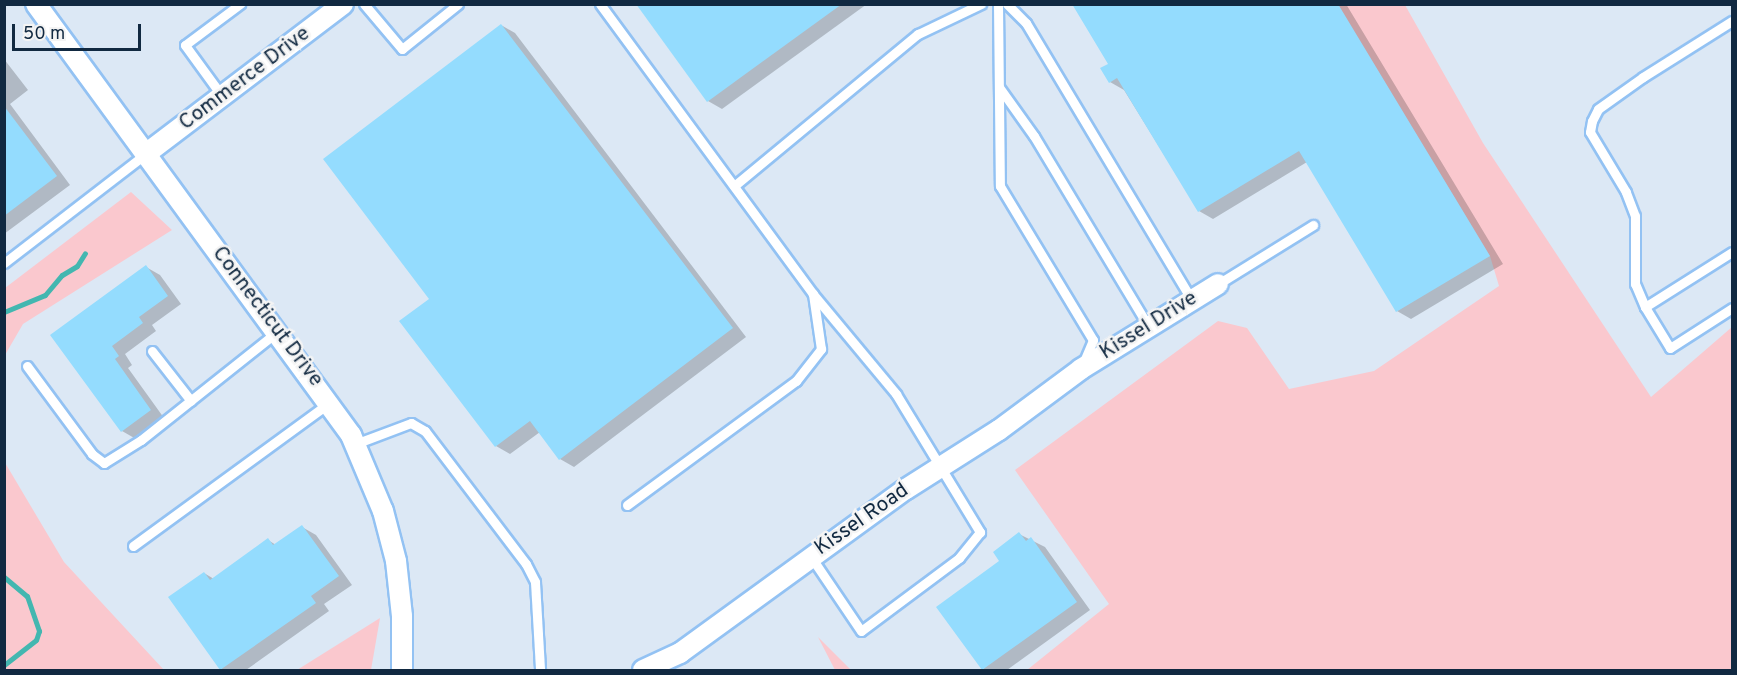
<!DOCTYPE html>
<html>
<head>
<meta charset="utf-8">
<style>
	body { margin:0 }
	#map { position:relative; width:1737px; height:675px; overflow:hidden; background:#dce8f5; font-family:Overpass,sans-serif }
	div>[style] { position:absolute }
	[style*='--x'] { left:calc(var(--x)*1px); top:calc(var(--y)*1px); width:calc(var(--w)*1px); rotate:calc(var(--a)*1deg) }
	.green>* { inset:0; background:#fac8ce }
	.shadow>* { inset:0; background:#0003 }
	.stream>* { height:5px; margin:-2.5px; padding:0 2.5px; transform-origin:2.5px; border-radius:2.5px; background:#43b7b0 }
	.building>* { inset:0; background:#94dcfe }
	.roads { filter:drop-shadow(2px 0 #93c2f3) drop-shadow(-2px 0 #93c2f3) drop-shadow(0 2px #93c2f3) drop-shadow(0 -2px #93c2f3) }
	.lane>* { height:9px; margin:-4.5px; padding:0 4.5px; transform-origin:4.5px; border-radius:4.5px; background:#fff }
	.street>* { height:20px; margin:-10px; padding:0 10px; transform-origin:10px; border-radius:10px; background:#fff }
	span { translate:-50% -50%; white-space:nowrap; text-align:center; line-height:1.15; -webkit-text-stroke:5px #f4f4f4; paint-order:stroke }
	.street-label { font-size:21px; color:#112941 }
	.frame { position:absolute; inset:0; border:6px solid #112941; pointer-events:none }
	.scale { position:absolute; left:12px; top:24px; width:129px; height:27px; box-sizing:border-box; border:3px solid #112941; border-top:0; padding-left:8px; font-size:18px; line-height:21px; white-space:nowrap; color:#112941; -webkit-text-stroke:4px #f4f4f4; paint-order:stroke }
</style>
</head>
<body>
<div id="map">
	<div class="green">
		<i style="clip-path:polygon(1338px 5px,1405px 5px,1483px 143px,1651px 397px,1732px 327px,1732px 670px,1027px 670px,1109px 604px,1015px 470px,1218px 321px,1247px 328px,1289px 389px,1374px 371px,1499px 286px,1490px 256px)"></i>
		<i style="clip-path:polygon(131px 192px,172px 230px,23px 324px,5px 355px,5px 288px)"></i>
		<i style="clip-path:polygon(4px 461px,64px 562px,164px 670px,5px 670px)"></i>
		<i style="clip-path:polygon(380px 618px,371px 670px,297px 670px)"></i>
		<i style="clip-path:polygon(818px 637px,851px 670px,835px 670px)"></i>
	</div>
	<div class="shadow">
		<i style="clip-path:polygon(638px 4px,867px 4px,722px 109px,708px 101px)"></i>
		<i style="clip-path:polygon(1074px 4px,1346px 4px,1503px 264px,1411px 319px,1397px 311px,1307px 162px,1213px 219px,1199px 211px,1124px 90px,1110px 82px,1110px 64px)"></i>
		<i style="clip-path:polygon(501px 25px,515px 33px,746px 337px,574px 467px,560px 459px,540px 432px,510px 454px,496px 446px,431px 299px)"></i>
		<i style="clip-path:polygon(4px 59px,28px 90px,10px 104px,70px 185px,4px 234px)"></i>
		<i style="clip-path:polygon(146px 267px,160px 275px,181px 304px,152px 325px,156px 331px,125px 354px,132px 365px,128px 368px,164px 418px,136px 439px,122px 431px,52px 336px)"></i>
		<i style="clip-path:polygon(302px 527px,316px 535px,352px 585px,324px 604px,329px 611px,246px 670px,223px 670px,170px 598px,204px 573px,214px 579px,268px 540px,276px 545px)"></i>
		<i style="clip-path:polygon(1019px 534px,1045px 547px,1090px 610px,1007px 670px,985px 670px,938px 607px,1002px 561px)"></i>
	</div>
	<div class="stream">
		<i style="--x:4;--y:312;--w:44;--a:-22.5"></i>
		<i style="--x:45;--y:295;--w:26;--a:-50"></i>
		<i style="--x:62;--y:275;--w:17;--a:-31"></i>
		<i style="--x:77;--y:266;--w:15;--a:-58"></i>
		<i style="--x:4;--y:577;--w:30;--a:40"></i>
		<i style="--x:27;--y:596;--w:37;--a:71"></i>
		<i style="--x:39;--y:631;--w:9;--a:108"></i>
		<i style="--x:36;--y:640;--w:41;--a:142"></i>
	</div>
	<div class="building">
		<i style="clip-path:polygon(636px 4px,842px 4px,707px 102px)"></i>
		<i style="clip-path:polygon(1072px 4px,1338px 4px,1490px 256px,1396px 312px,1299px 151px,1198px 212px,1117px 78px,1109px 83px,1100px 68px,1108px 64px)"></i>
		<i style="clip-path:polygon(501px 24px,733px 328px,559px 460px,530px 421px,495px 447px,399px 321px,429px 299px,323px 159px)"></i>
		<i style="clip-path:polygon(4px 106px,57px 176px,4px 216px)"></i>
		<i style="clip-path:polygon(146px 265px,168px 296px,139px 317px,143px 323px,112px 346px,119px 356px,115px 359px,151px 410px,121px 432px,50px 335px)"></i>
		<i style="clip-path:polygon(302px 525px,339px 576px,311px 596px,316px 603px,220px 670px,168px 597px,204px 572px,210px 580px,268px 538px,273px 545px)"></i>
		<i style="clip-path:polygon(1019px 532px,1026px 541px,1031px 537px,1077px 602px,982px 670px,936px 607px,999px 561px,993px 552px)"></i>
	</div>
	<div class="roads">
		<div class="lane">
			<i style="--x:364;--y:4;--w:59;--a:49.8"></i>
			<i style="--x:402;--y:49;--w:72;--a:-38.8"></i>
			<i style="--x:600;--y:4;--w:360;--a:53.7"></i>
			<i style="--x:813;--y:294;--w:130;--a:50.3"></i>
			<i style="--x:896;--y:394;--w:162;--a:58.7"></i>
			<i style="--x:980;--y:532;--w:33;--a:129"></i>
			<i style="--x:959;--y:558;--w:122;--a:143.3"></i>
			<i style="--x:861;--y:631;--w:89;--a:-124"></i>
			<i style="--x:998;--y:4;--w:182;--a:89.4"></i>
			<i style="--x:1000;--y:186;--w:180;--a:58.9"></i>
			<i style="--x:1093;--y:340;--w:26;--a:113"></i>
			<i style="--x:1007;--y:4;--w:27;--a:45"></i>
			<i style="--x:1026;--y:23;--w:323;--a:59.1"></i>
			<i style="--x:999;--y:87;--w:60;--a:54.5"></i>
			<i style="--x:1034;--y:136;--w:222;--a:59"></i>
			<i style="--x:222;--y:96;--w:63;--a:-126"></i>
			<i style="--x:185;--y:45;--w:69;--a:-36.7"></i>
			<i style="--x:734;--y:186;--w:239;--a:-39.6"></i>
			<i style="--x:918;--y:34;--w:70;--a:-25.5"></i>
			<i style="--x:1732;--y:252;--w:103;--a:147.7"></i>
			<i style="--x:1645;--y:307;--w:48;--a:58.6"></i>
			<i style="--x:1670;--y:348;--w:74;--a:-32.8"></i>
			<i style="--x:4;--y:263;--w:180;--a:-37.6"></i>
			<i style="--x:1218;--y:284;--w:112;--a:-31.8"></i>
			<i style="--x:1645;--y:307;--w:25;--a:-113"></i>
			<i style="--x:1635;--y:284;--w:68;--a:-90"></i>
			<i style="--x:1635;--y:216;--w:26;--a:-111"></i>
			<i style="--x:1626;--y:192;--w:70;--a:-121"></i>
			<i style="--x:1590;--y:132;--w:11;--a:-80"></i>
			<i style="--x:1592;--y:121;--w:13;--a:-63"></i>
			<i style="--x:1598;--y:109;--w:55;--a:-35.4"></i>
			<i style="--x:1643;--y:77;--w:105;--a:-32.2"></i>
			<i style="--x:152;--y:351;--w:63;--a:52"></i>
			<i style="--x:27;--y:366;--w:109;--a:53.5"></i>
			<i style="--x:92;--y:454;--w:15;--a:37"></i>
			<i style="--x:104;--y:463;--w:44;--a:-31.9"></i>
			<i style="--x:141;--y:440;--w:174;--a:-38.5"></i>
			<i style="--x:355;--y:444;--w:60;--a:-20.6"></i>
			<i style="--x:411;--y:423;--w:16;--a:30"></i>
			<i style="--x:425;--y:431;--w:167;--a:52.8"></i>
			<i style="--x:526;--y:564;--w:20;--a:63"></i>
			<i style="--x:535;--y:582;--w:88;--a:86.7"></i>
			<i style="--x:627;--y:505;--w:210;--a:-36.3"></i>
			<i style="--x:796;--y:381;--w:41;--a:-52"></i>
			<i style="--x:821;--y:349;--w:56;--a:-98.3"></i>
			<i style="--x:133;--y:546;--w:241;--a:-36.1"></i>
		</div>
		<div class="street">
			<i style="--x:36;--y:4;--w:534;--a:53.84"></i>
			<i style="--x:351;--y:435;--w:82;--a:67.2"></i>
			<i style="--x:383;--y:511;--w:52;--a:75.4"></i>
			<i style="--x:396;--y:561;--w:55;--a:83.8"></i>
			<i style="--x:402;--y:616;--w:54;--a:90"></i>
			<i style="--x:147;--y:153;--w:246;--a:-37.2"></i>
			<i style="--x:643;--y:670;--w:41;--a:-24.7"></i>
			<i style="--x:680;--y:653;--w:279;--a:-36"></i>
			<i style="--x:906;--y:489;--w:110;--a:-32.4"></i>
			<i style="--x:999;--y:430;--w:102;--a:-36.6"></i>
			<i style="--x:1081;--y:369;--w:161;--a:-31.8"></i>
		</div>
	</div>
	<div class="street-label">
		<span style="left:245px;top:79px;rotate:-37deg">Commerce Drive</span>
		<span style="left:267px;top:317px;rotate:53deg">Connecticut Drive</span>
		<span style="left:1149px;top:326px;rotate:-32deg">Kissel Drive</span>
		<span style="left:862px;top:520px;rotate:-35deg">Kissel Road</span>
	</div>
	<div class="frame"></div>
	<div class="scale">50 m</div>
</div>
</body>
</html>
